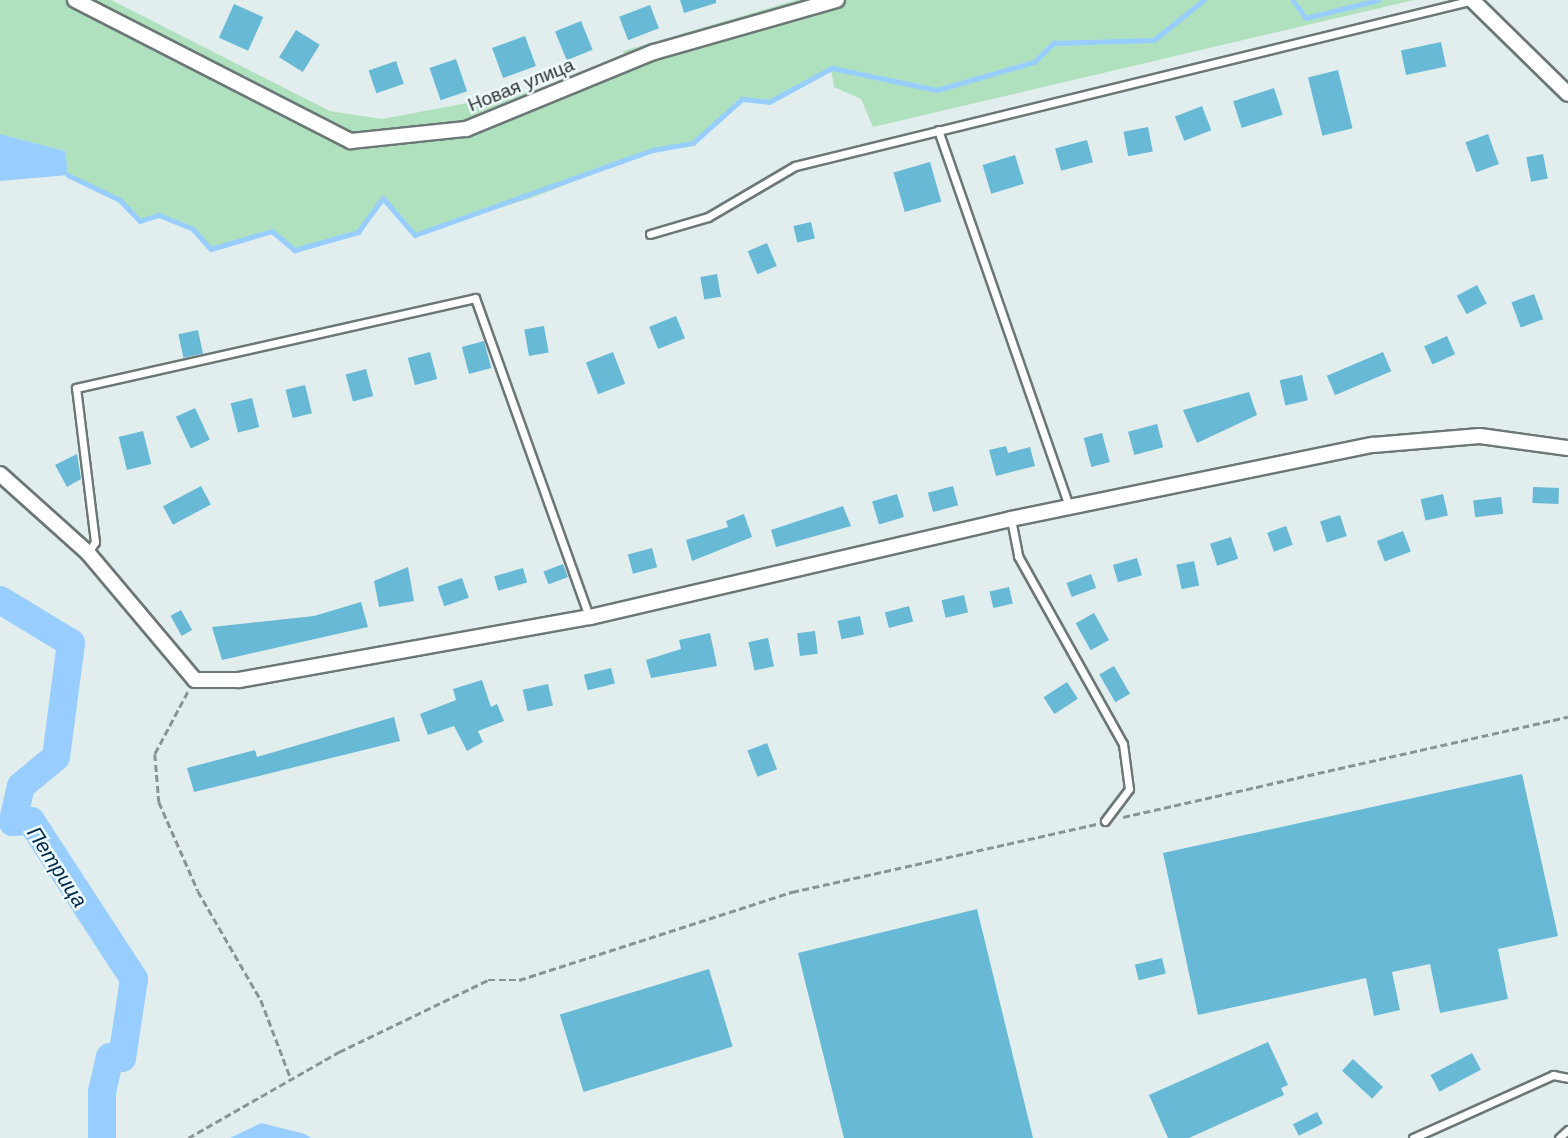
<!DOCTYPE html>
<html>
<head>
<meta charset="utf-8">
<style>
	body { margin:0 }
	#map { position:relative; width:1568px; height:1138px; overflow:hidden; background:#e2eeee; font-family:Arial,sans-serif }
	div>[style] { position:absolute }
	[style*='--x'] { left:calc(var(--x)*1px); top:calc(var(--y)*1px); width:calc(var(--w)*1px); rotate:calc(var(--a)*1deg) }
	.green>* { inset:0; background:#b0e1bf }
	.water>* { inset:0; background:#97ceff }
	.stream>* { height:4.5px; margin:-2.25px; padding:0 2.25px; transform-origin:2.25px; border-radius:2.25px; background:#97ceff }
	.river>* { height:28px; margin:-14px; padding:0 14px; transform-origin:14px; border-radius:14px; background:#97ceff }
	.building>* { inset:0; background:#67b9d5; transform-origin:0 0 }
	.path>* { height:2.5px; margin-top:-1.25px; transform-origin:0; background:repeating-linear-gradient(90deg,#8b9494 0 7px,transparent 0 10.5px) }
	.roads { filter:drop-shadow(2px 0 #6c7777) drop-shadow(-2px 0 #6c7777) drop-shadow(0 2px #6c7777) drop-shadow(0 -2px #6c7777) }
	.service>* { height:7px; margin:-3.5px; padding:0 3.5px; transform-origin:3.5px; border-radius:3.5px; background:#fff }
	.minor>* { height:14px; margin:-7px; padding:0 7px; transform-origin:7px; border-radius:7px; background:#fff }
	span { translate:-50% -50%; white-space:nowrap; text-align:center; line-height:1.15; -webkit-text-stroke:5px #effbfc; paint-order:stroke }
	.street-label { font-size:19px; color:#2f3434 }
	.water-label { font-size:21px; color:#012b4a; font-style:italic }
</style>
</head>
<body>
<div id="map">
	<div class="green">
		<i style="clip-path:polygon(0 0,111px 0,330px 111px,382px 119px,553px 87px,627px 63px,623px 51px,796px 0,1414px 0,873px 127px,861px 99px,834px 87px,831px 69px,769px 102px,742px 99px,693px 143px,653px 150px,534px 197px,415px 235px,383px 199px,358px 232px,295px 250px,272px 231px,211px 249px,193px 229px,159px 215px,140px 221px,120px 200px,68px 175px,65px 151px,0 134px)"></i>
	</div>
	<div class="water">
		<i style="clip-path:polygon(0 134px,65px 151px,68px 175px,0 181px)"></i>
		<i style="clip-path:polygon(261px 1123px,305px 1134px,311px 1138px,230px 1138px)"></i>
	</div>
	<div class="stream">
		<i style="--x:1293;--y:0;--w:22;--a:54"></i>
		<i style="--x:1306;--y:18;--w:74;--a:-14"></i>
		<i style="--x:68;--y:175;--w:58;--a:25.7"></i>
		<i style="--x:120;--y:200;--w:29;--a:46"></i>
		<i style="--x:140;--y:221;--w:20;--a:-18"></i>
		<i style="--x:159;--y:215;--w:37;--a:22"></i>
		<i style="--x:193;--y:229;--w:27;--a:48"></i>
		<i style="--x:211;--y:249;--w:64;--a:-16.4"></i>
		<i style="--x:272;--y:231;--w:30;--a:40"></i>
		<i style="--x:295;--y:250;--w:66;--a:-15.9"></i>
		<i style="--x:358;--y:232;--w:42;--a:-53.7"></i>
		<i style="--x:383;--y:198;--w:49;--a:49.1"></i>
		<i style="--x:415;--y:235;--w:253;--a:-19.7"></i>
		<i style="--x:653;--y:150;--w:41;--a:-9.9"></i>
		<i style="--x:693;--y:143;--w:66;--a:-41.9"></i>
		<i style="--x:742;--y:99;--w:27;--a:6"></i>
		<i style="--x:769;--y:102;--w:72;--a:-28.4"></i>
		<i style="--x:832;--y:68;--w:107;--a:11.8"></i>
		<i style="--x:937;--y:90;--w:101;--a:-16.1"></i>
		<i style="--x:1034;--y:62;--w:28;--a:-44"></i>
		<i style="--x:1054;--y:43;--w:100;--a:-1.7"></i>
		<i style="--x:1154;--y:40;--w:64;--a:-38.7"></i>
	</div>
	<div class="river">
		<i style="--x:0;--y:600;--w:83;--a:31.2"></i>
		<i style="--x:71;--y:643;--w:115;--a:97.5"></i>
		<i style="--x:56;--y:757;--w:45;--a:140.4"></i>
		<i style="--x:21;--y:786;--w:37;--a:103"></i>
		<i style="--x:13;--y:822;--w:18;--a:-3"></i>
		<i style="--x:31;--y:821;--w:189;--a:56.9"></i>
		<i style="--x:134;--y:979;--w:80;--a:98.6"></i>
		<i style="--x:122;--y:1058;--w:12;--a:-175"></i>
		<i style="--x:110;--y:1057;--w:35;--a:103"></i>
		<i style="--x:102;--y:1091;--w:47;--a:90"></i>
	</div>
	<div class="building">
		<i style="clip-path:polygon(680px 0,716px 0,716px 3px,684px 13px)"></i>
		<i style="left:234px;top:4px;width:32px;height:37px;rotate:24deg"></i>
		<i style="left:650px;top:5px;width:25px;height:33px;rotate:69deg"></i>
		<i style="left:581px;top:21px;width:31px;height:28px;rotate:68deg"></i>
		<i style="left:296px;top:30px;width:28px;height:32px;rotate:32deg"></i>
		<i style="left:525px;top:36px;width:32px;height:35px;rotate:70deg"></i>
		<i style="left:1441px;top:42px;width:25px;height:41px;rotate:78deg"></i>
		<i style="left:456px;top:59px;width:34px;height:28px;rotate:71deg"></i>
		<i style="left:396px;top:61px;width:24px;height:29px;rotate:71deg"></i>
		<i style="left:1338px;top:70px;width:60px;height:31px;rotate:76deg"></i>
		<i style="left:1274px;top:88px;width:28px;height:43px;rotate:72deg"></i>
		<i style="left:1202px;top:106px;width:26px;height:29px;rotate:69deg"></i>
		<i style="left:1148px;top:127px;width:25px;height:25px;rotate:79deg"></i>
		<i style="left:1488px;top:134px;width:32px;height:24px;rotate:70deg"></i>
		<i style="left:1087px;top:140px;width:23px;height:33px;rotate:75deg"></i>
		<i style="left:1543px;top:154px;width:25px;height:17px;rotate:79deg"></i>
		<i style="left:1015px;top:155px;width:30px;height:34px;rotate:73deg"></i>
		<i style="left:930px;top:162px;width:41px;height:38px;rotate:74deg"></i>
		<i style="left:811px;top:222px;width:17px;height:18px;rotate:77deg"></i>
		<i style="left:767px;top:243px;width:25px;height:21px;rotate:67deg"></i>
		<i style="left:717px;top:274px;width:23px;height:17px;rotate:80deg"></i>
		<i style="left:1477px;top:285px;width:21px;height:23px;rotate:62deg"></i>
		<i style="left:1534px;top:294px;width:27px;height:24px;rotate:70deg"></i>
		<i style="left:676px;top:316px;width:24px;height:29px;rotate:68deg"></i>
		<i style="left:544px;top:326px;width:27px;height:20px;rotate:80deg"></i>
		<i style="left:198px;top:330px;width:24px;height:20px;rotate:78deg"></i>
		<i style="left:1447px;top:336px;width:20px;height:25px;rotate:66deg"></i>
		<i style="left:484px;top:341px;width:28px;height:23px;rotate:75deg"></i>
		<i style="left:430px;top:352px;width:28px;height:23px;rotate:75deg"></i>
		<i style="left:613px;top:352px;width:34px;height:29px;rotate:69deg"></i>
		<i style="left:1383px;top:352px;width:21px;height:61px;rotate:67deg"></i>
		<i style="left:366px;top:369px;width:28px;height:21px;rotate:75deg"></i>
		<i style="left:1302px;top:375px;width:26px;height:23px;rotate:77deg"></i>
		<i style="left:305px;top:385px;width:29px;height:20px;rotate:76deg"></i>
		<i style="clip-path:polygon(1249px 392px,1257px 415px,1197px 443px,1183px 410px)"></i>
		<i style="left:252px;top:398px;width:30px;height:22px;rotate:76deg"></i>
		<i style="left:195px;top:408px;width:35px;height:21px;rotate:65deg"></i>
		<i style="left:1157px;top:424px;width:24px;height:30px;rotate:75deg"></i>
		<i style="left:143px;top:431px;width:34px;height:25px;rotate:76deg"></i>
		<i style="left:1102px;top:433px;width:30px;height:19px;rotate:75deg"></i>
		<i style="clip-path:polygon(1006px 446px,1008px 453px,1030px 447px,1035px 466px,996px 476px,989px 450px)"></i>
		<i style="clip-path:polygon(77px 454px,81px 479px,67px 487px,55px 465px)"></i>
		<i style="left:201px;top:486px;width:21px;height:43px;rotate:62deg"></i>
		<i style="left:953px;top:486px;width:20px;height:26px;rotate:75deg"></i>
		<i style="left:1533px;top:487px;width:26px;height:16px;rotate:2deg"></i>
		<i style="left:897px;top:494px;width:24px;height:26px;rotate:73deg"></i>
		<i style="left:1443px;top:494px;width:22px;height:23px;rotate:77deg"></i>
		<i style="left:1501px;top:497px;width:17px;height:28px;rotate:83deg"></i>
		<i style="clip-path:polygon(843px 506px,851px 526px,776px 547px,771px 530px)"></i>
		<i style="clip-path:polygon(744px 514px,752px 537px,692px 561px,686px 540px,728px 527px,726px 521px)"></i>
		<i style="left:1340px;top:515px;width:22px;height:21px;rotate:72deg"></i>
		<i style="left:1286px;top:526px;width:20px;height:20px;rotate:70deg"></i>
		<i style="left:1403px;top:531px;width:22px;height:28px;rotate:69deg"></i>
		<i style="left:1231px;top:537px;width:23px;height:22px;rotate:72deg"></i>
		<i style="left:652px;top:548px;width:20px;height:25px;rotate:75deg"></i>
		<i style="left:1137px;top:558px;width:18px;height:25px;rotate:74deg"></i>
		<i style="left:1194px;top:561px;width:25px;height:18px;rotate:78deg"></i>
		<i style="left:563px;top:564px;width:14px;height:21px;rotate:69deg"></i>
		<i style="clip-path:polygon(408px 567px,414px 601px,379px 607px,374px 581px)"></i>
		<i style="left:523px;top:568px;width:15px;height:30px;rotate:74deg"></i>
		<i style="left:1091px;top:574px;width:15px;height:26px;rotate:70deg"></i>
		<i style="left:462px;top:578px;width:21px;height:26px;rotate:71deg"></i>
		<i style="left:1009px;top:587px;width:17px;height:20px;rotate:77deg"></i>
		<i style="left:964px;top:595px;width:18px;height:23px;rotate:77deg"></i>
		<i style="clip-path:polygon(361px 602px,368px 627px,222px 660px,212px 627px,314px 616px)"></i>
		<i style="left:909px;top:606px;width:16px;height:25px;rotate:75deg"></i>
		<i style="left:181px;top:610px;width:23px;height:12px;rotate:61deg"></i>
		<i style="left:1094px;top:613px;width:31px;height:21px;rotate:61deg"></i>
		<i style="left:860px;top:616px;width:19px;height:23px;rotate:78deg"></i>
		<i style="left:815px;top:631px;width:23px;height:18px;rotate:83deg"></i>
		<i style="clip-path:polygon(710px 633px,717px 666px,651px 678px,646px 660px,681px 649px,679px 640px)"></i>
		<i style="left:768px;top:638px;width:29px;height:20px;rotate:78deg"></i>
		<i style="left:1114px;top:666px;width:32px;height:17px;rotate:60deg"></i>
		<i style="left:611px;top:668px;width:16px;height:28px;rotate:76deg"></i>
		<i style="clip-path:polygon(482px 680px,491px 707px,497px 704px,504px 721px,478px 731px,483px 742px,467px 751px,454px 726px,428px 735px,420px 714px,456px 700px,453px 689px)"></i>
		<i style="left:1067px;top:682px;width:20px;height:28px;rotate:57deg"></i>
		<i style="left:548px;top:684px;width:22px;height:26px;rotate:77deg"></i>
		<i style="clip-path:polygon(394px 717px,400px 741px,194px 792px,187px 768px,255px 750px,257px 757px)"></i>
		<i style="left:767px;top:743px;width:28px;height:21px;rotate:69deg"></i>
		<i style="clip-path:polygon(1522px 774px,1558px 936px,1498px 949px,1508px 999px,1440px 1013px,1430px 964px,1392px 972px,1400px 1010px,1374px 1016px,1366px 978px,1198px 1015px,1163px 853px)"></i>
		<i style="clip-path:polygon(977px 909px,1033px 1138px,844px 1138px,798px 953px)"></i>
		<i style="left:1162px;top:958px;width:16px;height:28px;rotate:76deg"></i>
		<i style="left:709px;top:969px;width:81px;height:156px;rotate:73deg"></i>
		<i style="clip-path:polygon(1268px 1042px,1288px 1085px,1281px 1088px,1284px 1095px,1189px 1138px,1168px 1138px,1149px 1095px)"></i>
		<i style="left:1472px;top:1053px;width:19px;height:47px;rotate:62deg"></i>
		<i style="left:1353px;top:1059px;width:41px;height:16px;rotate:43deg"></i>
		<i style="left:1317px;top:1112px;width:13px;height:27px;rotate:63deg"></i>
	</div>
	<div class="path">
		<i style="--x:188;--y:692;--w:70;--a:118"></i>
		<i style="--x:155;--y:754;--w:48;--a:85.2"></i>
		<i style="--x:159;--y:802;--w:97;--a:66.3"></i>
		<i style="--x:198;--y:891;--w:126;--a:60"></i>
		<i style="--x:261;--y:1000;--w:85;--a:69.2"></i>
		<i style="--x:1123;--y:817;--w:456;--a:-12.7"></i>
		<i style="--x:188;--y:1138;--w:174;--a:-29.7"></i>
		<i style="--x:339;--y:1052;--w:165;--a:-25.8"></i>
		<i style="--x:488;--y:980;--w:31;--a:0"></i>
		<i style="--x:519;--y:980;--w:287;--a:-17.9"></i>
		<i style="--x:792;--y:892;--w:312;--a:-12.6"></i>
	</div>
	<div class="roads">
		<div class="service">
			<i style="--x:938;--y:130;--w:401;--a:70.8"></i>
			<i style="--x:650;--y:234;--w:60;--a:-16.3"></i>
			<i style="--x:708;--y:217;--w:101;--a:-30.4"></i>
			<i style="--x:795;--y:166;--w:698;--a:-13.76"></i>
			<i style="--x:1011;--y:519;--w:38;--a:79"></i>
			<i style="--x:1018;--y:556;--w:215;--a:60.8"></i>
			<i style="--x:1123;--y:744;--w:45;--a:82.4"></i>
			<i style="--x:1129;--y:789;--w:40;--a:127"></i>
			<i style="--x:88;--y:553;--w:13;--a:-58"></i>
			<i style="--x:95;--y:542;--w:155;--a:-97"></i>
			<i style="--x:76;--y:388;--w:409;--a:-12.7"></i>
			<i style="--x:475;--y:298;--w:339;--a:70.3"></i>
			<i style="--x:1413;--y:1138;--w:154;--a:-24.2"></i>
			<i style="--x:1553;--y:1075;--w:15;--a:11"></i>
			<i style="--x:1559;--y:1138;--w:12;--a:-42"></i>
		</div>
		<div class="minor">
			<i style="--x:75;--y:0;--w:310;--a:27.1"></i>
			<i style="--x:351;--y:141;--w:116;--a:-6"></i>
			<i style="--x:466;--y:129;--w:203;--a:-22.3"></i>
			<i style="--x:654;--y:52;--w:190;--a:-15.9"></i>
			<i style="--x:1472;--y:0;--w:134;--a:44.4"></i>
			<i style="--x:0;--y:474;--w:118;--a:41.9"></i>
			<i style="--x:88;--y:553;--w:166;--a:49.9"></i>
			<i style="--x:195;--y:680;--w:44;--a:0"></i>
			<i style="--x:239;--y:680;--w:357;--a:-10.2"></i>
			<i style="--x:590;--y:617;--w:432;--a:-13.1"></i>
			<i style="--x:1011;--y:519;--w:369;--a:-11.6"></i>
			<i style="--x:1373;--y:445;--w:107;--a:-4.8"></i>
			<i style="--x:1480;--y:436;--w:89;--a:7.8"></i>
		</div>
	</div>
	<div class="street-label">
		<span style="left:521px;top:85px;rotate:-22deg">Новая улица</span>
	</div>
	<div class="water-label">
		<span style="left:57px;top:867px;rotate:57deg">Петрица</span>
	</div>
</div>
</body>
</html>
